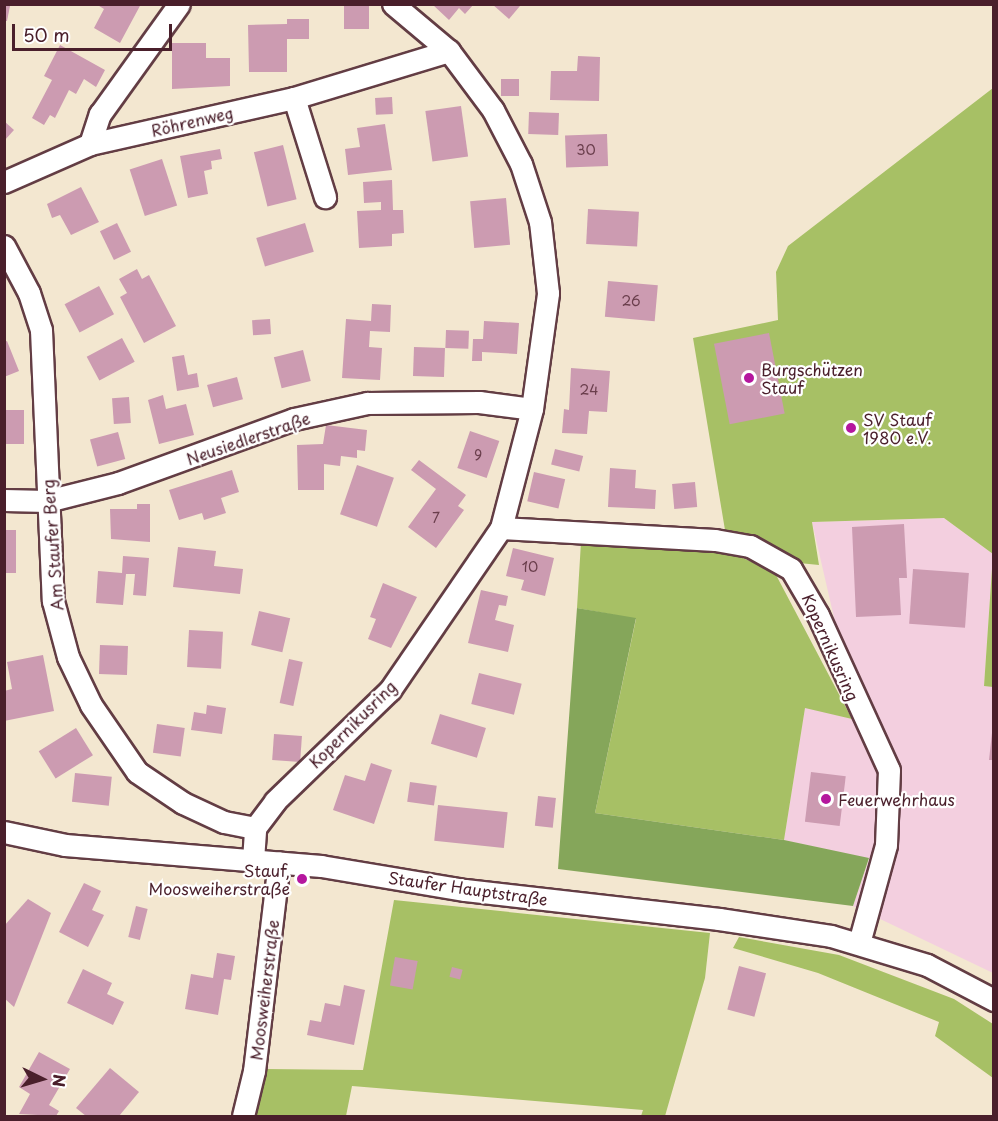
<!DOCTYPE html>
<html>
<head>
<meta charset="utf-8">
<style>
	body { margin:0 }
	#map { position:relative; width:998px; height:1121px; overflow:hidden; background:#f3e7d0; font-family:"Playpen Sans",sans-serif }
	div>[style] { position:absolute }
	[style*='--x'] { left:calc(var(--x)*1px); top:calc(var(--y)*1px); width:calc(var(--w)*1px); rotate:calc(var(--a)*1deg) }
	.built>* { inset:0; background:#f3cfdf }
	.green>* { inset:0; background:#a7c065 }
	.forest>* { inset:0; background:#85a65a }
	.building>* { inset:0; background:#cc9bb1; transform-origin:0 0 }
	.roads { filter:drop-shadow(2px 0 #633d44) drop-shadow(-2px 0 #633d44) drop-shadow(0 2px #633d44) drop-shadow(0 -2px #633d44) }
	.minor>* { height:21px; margin:-10.5px; padding:0 10.5px; transform-origin:10.5px; border-radius:10.5px; background:#fff }
	.dots>* { width:16px; height:16px; translate:-50% -50%; box-sizing:border-box; border:3px solid #fff; border-radius:50% }
	span { translate:-50% -50%; white-space:nowrap; text-align:center; line-height:1.15; -webkit-text-stroke:4.5px #fff; paint-order:stroke }
	.number-label { font-size:14px; color:#6a3e4c }
	.number-label span { -webkit-text-stroke-width:0 }
	.street-label { font-size:16px; color:#4a1f2b }
	.poi-label { font-size:16px; color:#4a1f2b }
	.left { translate:0 -50%; text-align:left }
	.right { translate:-100% -50%; text-align:right }
	.frame { position:absolute; inset:0; border:6px solid #4a1f2b; pointer-events:none }
	.north { position:absolute; left:12px; top:1049px; width:60px; height:60px; -webkit-text-stroke:4px #fff; paint-order:stroke; rotate:95deg; font-size:16px; font-weight:700; line-height:24px; text-align:center; color:#4a1f2b }
	.north::after { content:''; display:block; margin:auto; width:21px; height:27px; background:#4a1f2b; clip-path:polygon(50% 0,100% 100%,50% 72%,0 100%) }
	.scale { position:absolute; left:12px; top:24px; width:160px; height:27px; box-sizing:border-box; border:3px solid #4a1f2b; border-top:0; padding-left:8px; font-size:18px; line-height:21px; white-space:nowrap; color:#4a1f2b; -webkit-text-stroke:4px #fff; paint-order:stroke }
</style>
</head>
<body>
<div id="map">
	<div class="built">
		<i style="clip-path:polygon(944px 518px,993px 554px,984px 685px,994px 687px,993px 973px,853px 906px,869px 859px,784px 840px,805px 707px,852px 719px,878px 720px,835px 622px,812px 522px)"></i>
	</div>
	<div class="green">
		<i style="clip-path:polygon(993px 88px,993px 687px,984px 686px,993px 554px,944px 518px,812px 522px,819px 565px,799px 563px,726px 536px,693px 338px,778px 320px,776px 272px,788px 246px)"></i>
		<i style="clip-path:polygon(581px 542px,728px 551px,775px 573px,852px 719px,805px 708px,784px 840px,595px 813px,636px 619px,577px 608px)"></i>
		<i style="clip-path:polygon(394px 900px,710px 933px,705px 978px,665px 1116px,641px 1116px,643px 1110px,352px 1086px,346px 1116px,255px 1116px,265px 1069px,363px 1070px)"></i>
		<i style="clip-path:polygon(739px 937px,839px 955px,954px 999px,993px 1024px,993px 1078px,935px 1036px,939px 1022px,818px 973px,733px 948px)"></i>
	</div>
	<div class="forest">
		<i style="clip-path:polygon(577px 608px,636px 618px,595px 813px,784px 840px,869px 858px,853px 906px,558px 869px)"></i>
	</div>
	<div class="building">
		<i style="clip-path:polygon(96px 4px,141px 4px,120px 43px,94px 28px,104px 9px)"></i>
		<i style="clip-path:polygon(432px 4px,474px 4px,465px 14px,459px 8px,449px 20px)"></i>
		<i style="clip-path:polygon(492px 4px,518px 4px,520px 6px,509px 19px)"></i>
		<i style="clip-path:polygon(4px 5px,10px 6px,7px 21px,4px 21px)"></i>
		<i style="left:344px;top:5px;width:25px;height:24px"></i>
		<i style="clip-path:polygon(287px 19px,309px 19px,309px 39px,287px 39px,287px 72px,249px 72px,248px 25px,287px 24px)"></i>
		<i style="clip-path:polygon(172px 43px,206px 43px,206px 58px,230px 58px,230px 86px,172px 89px)"></i>
		<i style="clip-path:polygon(60px 45px,105px 70px,96px 87px,84px 79px,76px 94px,69px 90px,55px 118px,50px 115px,44px 125px,32px 118px,52px 80px,44px 76px)"></i>
		<i style="clip-path:polygon(578px 56px,600px 57px,599px 101px,550px 100px,551px 71px,577px 71px)"></i>
		<i style="left:501px;top:79px;width:18px;height:17px"></i>
		<i style="left:392px;top:97px;width:17px;height:17px;rotate:87deg"></i>
		<i style="left:461px;top:106px;width:51px;height:36px;rotate:82deg"></i>
		<i style="left:529px;top:112px;width:30px;height:22px;rotate:2deg"></i>
		<i style="clip-path:polygon(4px 121px,14px 130px,4px 141px)"></i>
		<i style="clip-path:polygon(385px 124px,392px 170px,348px 175px,345px 149px,360px 147px,357px 128px)"></i>
		<i style="left:607px;top:134px;width:32px;height:42px;rotate:88deg"></i>
		<i style="left:283px;top:145px;width:56px;height:30px;rotate:76deg"></i>
		<i style="clip-path:polygon(220px 149px,222px 159px,211px 161px,212px 169px,204px 171px,208px 194px,188px 198px,180px 156px)"></i>
		<i style="left:162px;top:159px;width:49px;height:34px;rotate:72deg"></i>
		<i style="clip-path:polygon(392px 180px,393px 210px,403px 210px,404px 233px,392px 234px,392px 246px,359px 248px,357px 211px,381px 210px,381px 202px,364px 203px,363px 182px)"></i>
		<i style="clip-path:polygon(81px 187px,99px 222px,71px 235px,60px 215px,52px 218px,47px 204px)"></i>
		<i style="left:506px;top:198px;width:47px;height:36px;rotate:85deg"></i>
		<i style="left:588px;top:209px;width:51px;height:35px;rotate:3deg"></i>
		<i style="left:117px;top:223px;width:32px;height:19px;rotate:64deg"></i>
		<i style="left:305px;top:223px;width:30px;height:51px;rotate:73deg"></i>
		<i style="clip-path:polygon(137px 269px,142px 279px,149px 275px,176px 326px,144px 343px,120px 297px,127px 293px,119px 279px)"></i>
		<i style="left:608px;top:281px;width:50px;height:36px;rotate:5deg"></i>
		<i style="left:99px;top:286px;width:32px;height:39px;rotate:62deg"></i>
		<i style="clip-path:polygon(372px 304px,391px 305px,390px 332px,370px 331px,369px 347px,382px 348px,380px 380px,342px 378px,346px 319px,371px 321px)"></i>
		<i style="left:270px;top:319px;width:15px;height:18px;rotate:86deg"></i>
		<i style="clip-path:polygon(484px 321px,519px 323px,517px 354px,482px 352px,482px 361px,472px 361px,473px 339px,483px 339px)"></i>
		<i style="left:446px;top:330px;width:23px;height:18px;rotate:2deg"></i>
		<i style="left:769px;top:333px;width:82px;height:56px;rotate:79deg"></i>
		<i style="left:122px;top:338px;width:27px;height:40px;rotate:62deg"></i>
		<i style="clip-path:polygon(7px 341px,19px 371px,4px 377px,4px 342px)"></i>
		<i style="left:414px;top:347px;width:31px;height:29px;rotate:2deg"></i>
		<i style="left:303px;top:350px;width:32px;height:30px;rotate:76deg"></i>
		<i style="clip-path:polygon(184px 355px,188px 375px,197px 373px,199px 387px,177px 391px,172px 357px)"></i>
		<i style="clip-path:polygon(571px 368px,610px 371px,607px 412px,589px 411px,587px 434px,562px 433px,564px 409px,569px 410px)"></i>
		<i style="left:237px;top:377px;width:23px;height:31px;rotate:75deg"></i>
		<i style="clip-path:polygon(163px 395px,166px 409px,186px 404px,194px 435px,159px 444px,148px 400px)"></i>
		<i style="left:129px;top:397px;width:26px;height:17px;rotate:86deg"></i>
		<i style="left:4px;top:410px;width:20px;height:34px"></i>
		<i style="clip-path:polygon(326px 425px,367px 430px,365px 451px,357px 450px,357px 458px,341px 456px,340px 466px,324px 464px,324px 490px,298px 490px,297px 445px,323px 444px)"></i>
		<i style="left:470px;top:431px;width:31px;height:39px;rotate:19deg"></i>
		<i style="left:118px;top:432px;width:28px;height:29px;rotate:75deg"></i>
		<i style="left:555px;top:449px;width:29px;height:16px;rotate:14deg"></i>
		<i style="clip-path:polygon(419px 460px,466px 495px,458px 506px,464px 510px,436px 548px,408px 527px,436px 489px,411px 470px)"></i>
		<i style="left:357px;top:465px;width:39px;height:52px;rotate:19deg"></i>
		<i style="clip-path:polygon(610px 468px,636px 470px,635px 488px,656px 490px,655px 509px,608px 507px)"></i>
		<i style="clip-path:polygon(232px 470px,239px 492px,221px 498px,226px 513px,204px 520px,202px 513px,179px 520px,169px 490px)"></i>
		<i style="left:534px;top:472px;width:32px;height:30px;rotate:13deg"></i>
		<i style="left:695px;top:482px;width:25px;height:23px;rotate:85deg"></i>
		<i style="clip-path:polygon(137px 504px,150px 504px,150px 542px,111px 539px,110px 509px,137px 509px)"></i>
		<i style="clip-path:polygon(904px 524px,907px 578px,899px 578px,901px 615px,856px 617px,852px 527px)"></i>
		<i style="left:4px;top:530px;width:12px;height:43px"></i>
		<i style="clip-path:polygon(178px 547px,216px 551px,214px 566px,243px 569px,240px 594px,173px 587px)"></i>
		<i style="clip-path:polygon(513px 548px,554px 558px,545px 596px,521px 590px,524px 580px,506px 576px)"></i>
		<i style="clip-path:polygon(123px 556px,149px 558px,146px 596px,133px 595px,135px 574px,126px 574px,123px 605px,96px 603px,98px 571px,122px 573px)"></i>
		<i style="left:913px;top:569px;width:56px;height:55px;rotate:4deg"></i>
		<i style="clip-path:polygon(383px 583px,417px 597px,391px 648px,368px 639px,376px 619px,370px 617px)"></i>
		<i style="clip-path:polygon(481px 590px,508px 596px,506px 606px,499px 605px,495px 620px,514px 625px,508px 652px,468px 643px)"></i>
		<i style="left:259px;top:611px;width:32px;height:35px;rotate:13deg"></i>
		<i style="left:189px;top:630px;width:34px;height:37px;rotate:3deg"></i>
		<i style="left:100px;top:645px;width:28px;height:29px;rotate:2deg"></i>
		<i style="clip-path:polygon(43px 655px,54px 711px,4px 721px,4px 691px,12px 689px,7px 662px)"></i>
		<i style="left:289px;top:659px;width:14px;height:45px;rotate:12deg"></i>
		<i style="left:479px;top:673px;width:44px;height:32px;rotate:14deg"></i>
		<i style="clip-path:polygon(207px 705px,226px 708px,222px 734px,191px 730px,194px 712px,206px 714px)"></i>
		<i style="left:440px;top:714px;width:48px;height:31px;rotate:17deg"></i>
		<i style="left:157px;top:724px;width:28px;height:29px;rotate:8deg"></i>
		<i style="left:76px;top:728px;width:32px;height:44px;rotate:58deg"></i>
		<i style="clip-path:polygon(992px 733px,994px 733px,994px 760px,989px 760px)"></i>
		<i style="left:274px;top:734px;width:28px;height:26px;rotate:4deg"></i>
		<i style="clip-path:polygon(371px 763px,392px 770px,374px 824px,333px 810px,345px 775px,365px 781px)"></i>
		<i style="left:811px;top:772px;width:35px;height:50px;rotate:7deg"></i>
		<i style="left:75px;top:773px;width:37px;height:29px;rotate:6deg"></i>
		<i style="left:410px;top:782px;width:27px;height:20px;rotate:8deg"></i>
		<i style="left:538px;top:796px;width:18px;height:30px;rotate:6deg"></i>
		<i style="left:438px;top:805px;width:70px;height:36px;rotate:6deg"></i>
		<i style="clip-path:polygon(84px 883px,101px 891px,92px 910px,104px 915px,88px 947px,59px 932px)"></i>
		<i style="clip-path:polygon(28px 899px,51px 913px,14px 1007px,4px 998px,4px 926px)"></i>
		<i style="left:136px;top:906px;width:12px;height:32px;rotate:14deg"></i>
		<i style="clip-path:polygon(217px 953px,235px 956px,231px 980px,224px 979px,218px 1015px,185px 1009px,191px 974px,213px 978px)"></i>
		<i style="left:395px;top:957px;width:23px;height:29px;rotate:10deg"></i>
		<i style="left:739px;top:966px;width:28px;height:45px;rotate:15deg"></i>
		<i style="left:452px;top:967px;width:11px;height:10px;rotate:15deg"></i>
		<i style="clip-path:polygon(83px 969px,112px 983px,107px 994px,124px 1002px,113px 1025px,67px 1003px)"></i>
		<i style="clip-path:polygon(344px 985px,365px 990px,354px 1045px,307px 1035px,310px 1020px,321px 1022px,325px 1003px,340px 1006px)"></i>
		<i style="clip-path:polygon(39px 1052px,70px 1069px,49px 1105px,59px 1111px,56px 1116px,19px 1114px,30px 1094px,19px 1087px)"></i>
		<i style="clip-path:polygon(110px 1068px,139px 1092px,119px 1116px,86px 1116px,76px 1108px)"></i>
	</div>
	<div class="roads">
		<div class="minor">
			<i style="--x:294;--y:98;--w:104;--a:72.6"></i>
			<i style="--x:90;--y:144;--w:209;--a:-12.7"></i>
			<i style="--x:294;--y:98;--w:162;--a:-16.9"></i>
			<i style="--x:4;--y:182;--w:94;--a:-23.8"></i>
			<i style="--x:90;--y:144;--w:32;--a:-72"></i>
			<i style="--x:100;--y:114;--w:135;--a:-54.3"></i>
			<i style="--x:4;--y:246;--w:53;--a:62"></i>
			<i style="--x:29;--y:293;--w:39;--a:72"></i>
			<i style="--x:41;--y:330;--w:271;--a:87.5"></i>
			<i style="--x:53;--y:601;--w:58;--a:75"></i>
			<i style="--x:68;--y:657;--w:53;--a:64.4"></i>
			<i style="--x:91;--y:705;--w:81;--a:55.5"></i>
			<i style="--x:137;--y:772;--w:55;--a:34"></i>
			<i style="--x:183;--y:803;--w:45;--a:24.9"></i>
			<i style="--x:224;--y:822;--w:32;--a:11"></i>
			<i style="--x:4;--y:500;--w:43;--a:1.3"></i>
			<i style="--x:47;--y:501;--w:73;--a:-14.2"></i>
			<i style="--x:118;--y:483;--w:187;--a:-20"></i>
			<i style="--x:294;--y:419;--w:75;--a:-12.4"></i>
			<i style="--x:367;--y:403;--w:112;--a:-0.5"></i>
			<i style="--x:479;--y:402;--w:53;--a:7.5"></i>
			<i style="--x:501;--y:528;--w:214;--a:3.2"></i>
			<i style="--x:715;--y:540;--w:36;--a:10"></i>
			<i style="--x:750;--y:546;--w:47;--a:29.3"></i>
			<i style="--x:791;--y:569;--w:53;--a:59.6"></i>
			<i style="--x:818;--y:615;--w:170;--a:65.4"></i>
			<i style="--x:889;--y:770;--w:75;--a:92.3"></i>
			<i style="--x:886;--y:845;--w:102;--a:105.4"></i>
			<i style="--x:4;--y:832;--w:62;--a:12"></i>
			<i style="--x:65;--y:845;--w:257;--a:4.7"></i>
			<i style="--x:321;--y:866;--w:146;--a:9.5"></i>
			<i style="--x:465;--y:890;--w:256;--a:6.5"></i>
			<i style="--x:719;--y:919;--w:113;--a:8.6"></i>
			<i style="--x:831;--y:936;--w:100;--a:16.8"></i>
			<i style="--x:927;--y:965;--w:76;--a:27.6"></i>
			<i style="--x:253;--y:860;--w:32;--a:-86"></i>
			<i style="--x:255;--y:828;--w:34;--a:-53"></i>
			<i style="--x:275;--y:801;--w:160;--a:-44"></i>
			<i style="--x:390;--y:690;--w:196;--a:-55.6"></i>
			<i style="--x:501;--y:528;--w:123;--a:-75.4"></i>
			<i style="--x:532;--y:409;--w:117;--a:-82.1"></i>
			<i style="--x:548;--y:293;--w:71;--a:-96.4"></i>
			<i style="--x:540;--y:222;--w:61;--a:-108.1"></i>
			<i style="--x:521;--y:164;--w:61;--a:-117.4"></i>
			<i style="--x:493;--y:110;--w:74;--a:-126.7"></i>
			<i style="--x:449;--y:51;--w:73;--a:-140"></i>
			<i style="--x:243;--y:1116;--w:46;--a:-76.3"></i>
			<i style="--x:254;--y:1071;--w:210;--a:-83.2"></i>
		</div>
	</div>
	<div class="dots">
		<i style="left:749px;top:378px;background:#b5179e"></i>
		<i style="left:851px;top:428px;background:#b5179e"></i>
		<i style="left:826px;top:799px;background:#b5179e"></i>
		<i style="left:302px;top:879px;background:#b5179e"></i>
	</div>
	<div class="number-label">
		<span style="left:586px;top:150px">30</span>
		<span style="left:631px;top:301px">26</span>
		<span style="left:589px;top:390px">24</span>
		<span style="left:478px;top:455px">9</span>
		<span style="left:436px;top:518px">7</span>
		<span style="left:530px;top:567px">10</span>
	</div>
	<div class="street-label">
		<span style="left:192px;top:121px;rotate:-13deg">Röhrenweg</span>
		<span style="left:248px;top:438px;rotate:-19deg">Neusiedlerstraße</span>
		<span style="left:52px;top:545px;rotate:-94deg">Am Staufer Berg</span>
		<span style="left:831px;top:647px;rotate:66deg">Kopernikusring</span>
		<span style="left:352px;top:724px;rotate:-45deg">Kopernikusring</span>
		<span style="left:468px;top:888px;rotate:8deg">Staufer Hauptstraße</span>
		<span style="left:264px;top:990px;rotate:-83deg">Moosweiherstraße</span>
	</div>
	<div class="poi-label">
		<span class="left" style="left:761px;top:378px">Burgschützen<br>Stauf</span>
		<span class="left" style="left:863px;top:428px">SV Stauf<br>1980 e.V.</span>
		<span class="left" style="left:838px;top:799px">Feuerwehrhaus</span>
		<span class="right" style="left:290px;top:879px">Stauf,<br>Moosweiherstraße</span>
	</div>
	<div class="frame"></div>
	<div class="north">N</div>
	<div class="scale">50 m</div>
</div>
</body>
</html>
